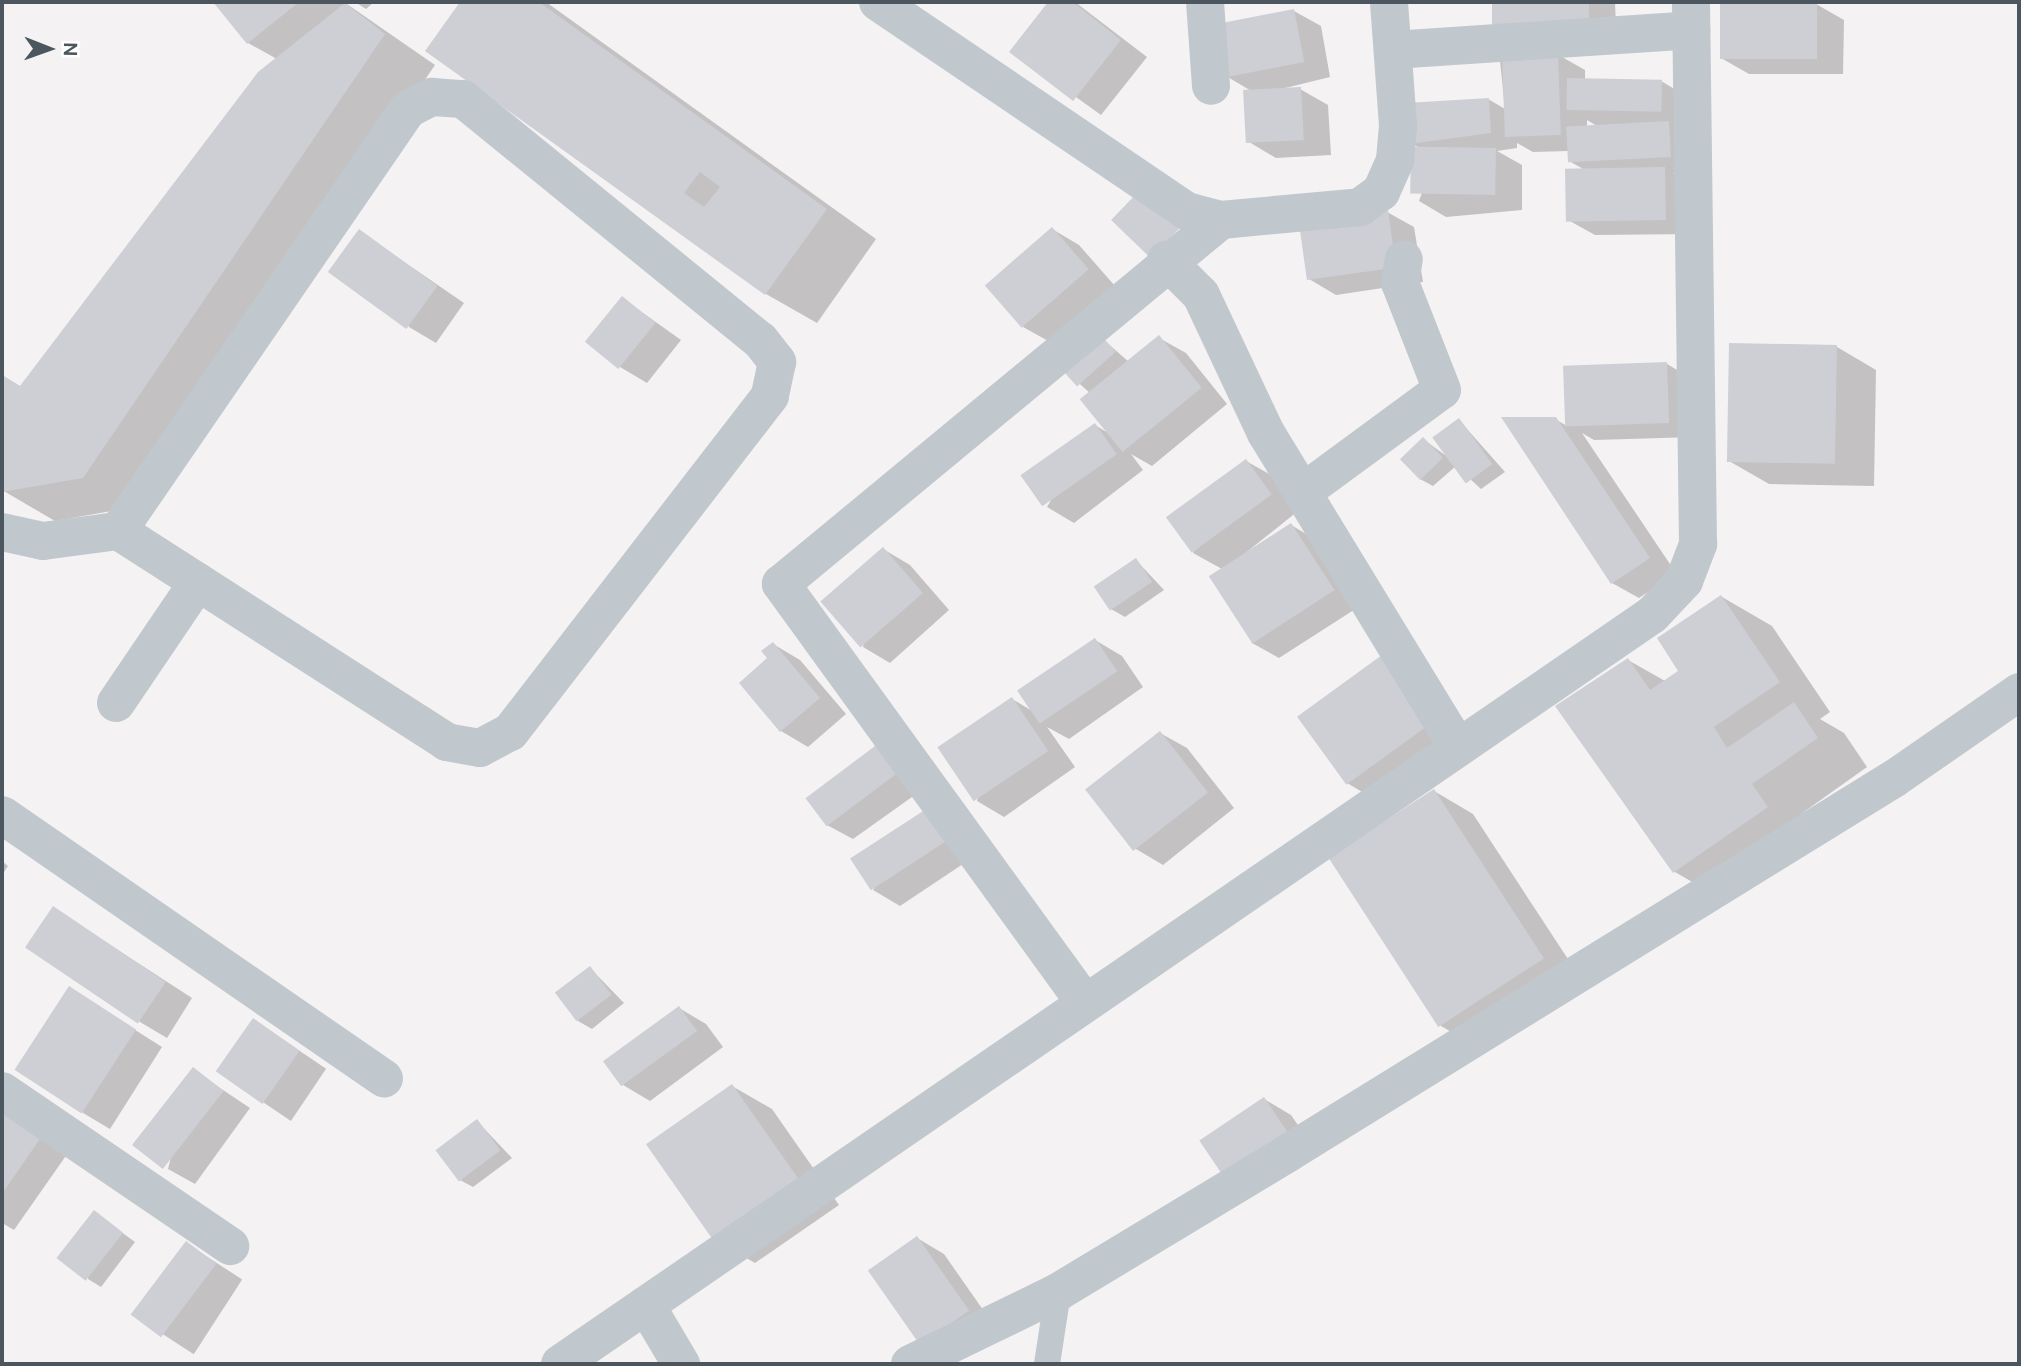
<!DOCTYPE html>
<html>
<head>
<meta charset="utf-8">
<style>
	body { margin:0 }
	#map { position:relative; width:2021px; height:1366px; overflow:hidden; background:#f4f2f2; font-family:"DM Sans",sans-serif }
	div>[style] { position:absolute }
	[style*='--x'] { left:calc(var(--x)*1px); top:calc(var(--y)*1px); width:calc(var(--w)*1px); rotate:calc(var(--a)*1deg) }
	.shadow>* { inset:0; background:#0003; transform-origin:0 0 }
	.building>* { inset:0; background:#cdcfd4; transform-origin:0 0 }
	.service>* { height:26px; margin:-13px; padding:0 13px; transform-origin:13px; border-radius:13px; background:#c0c7cd }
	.minor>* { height:38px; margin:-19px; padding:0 19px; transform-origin:19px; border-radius:19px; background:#c0c7cd }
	span { translate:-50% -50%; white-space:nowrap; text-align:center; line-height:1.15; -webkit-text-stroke:7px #fff; paint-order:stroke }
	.frame { position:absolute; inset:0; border:4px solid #4c565e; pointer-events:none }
	.north { position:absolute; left:14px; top:14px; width:70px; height:70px; -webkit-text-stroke:5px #fff; paint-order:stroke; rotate:91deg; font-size:19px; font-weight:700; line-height:28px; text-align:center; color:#4c565e }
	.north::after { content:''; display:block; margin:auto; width:24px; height:32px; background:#4c565e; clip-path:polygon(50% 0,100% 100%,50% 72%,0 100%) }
</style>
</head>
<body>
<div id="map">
	<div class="shadow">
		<i style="clip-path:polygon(216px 2px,344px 2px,435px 65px,134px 507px,55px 521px,2px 490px,2px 375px,21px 387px,277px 59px,248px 43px)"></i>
		<i style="clip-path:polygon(355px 2px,374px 2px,366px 9px)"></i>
		<i style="clip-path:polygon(462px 2px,546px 2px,876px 239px,817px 323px,766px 294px,428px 50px)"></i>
		<i style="clip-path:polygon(1051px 2px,1075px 2px,1147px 57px,1101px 115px,1012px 51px)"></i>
		<i style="clip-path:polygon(evenodd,1494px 2px,1615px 2px,1617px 50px,1555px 53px,1585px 70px,1585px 80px,1661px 81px,1688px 97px,1697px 172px,1673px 173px,1692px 184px,1693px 234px,1595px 235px,1568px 220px,1585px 170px,1569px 161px,1569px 151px,1533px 152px,1517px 143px,1517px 148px,1497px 151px,1522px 165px,1522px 210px,1446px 217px,1419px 201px,1435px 157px,1411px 143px,1488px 99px,1505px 109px,1494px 2px,1587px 120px,1597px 126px,1587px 127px,1587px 120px)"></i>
		<i style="clip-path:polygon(1816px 4px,1844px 20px,1843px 74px,1749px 74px,1721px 58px)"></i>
		<i style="clip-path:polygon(1294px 11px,1321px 26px,1330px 77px,1273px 91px,1300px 89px,1328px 105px,1331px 155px,1276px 158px,1249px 142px,1253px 92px,1226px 76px)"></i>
		<i style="clip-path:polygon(1387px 212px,1414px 227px,1423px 282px,1336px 295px,1309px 279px)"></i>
		<i style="clip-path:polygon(1052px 229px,1079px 245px,1115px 286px,1050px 342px,1023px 327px)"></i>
		<i style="clip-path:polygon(359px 231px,464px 303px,436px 343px,409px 327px)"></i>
		<i style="clip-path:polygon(622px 298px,681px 340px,647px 383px,620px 367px)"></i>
		<i style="clip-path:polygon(1097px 334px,1129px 362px,1159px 338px,1186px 353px,1227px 404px,1152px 466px,1131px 454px,1143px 470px,1074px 523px,1047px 507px,1095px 425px,1113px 436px,1091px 394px,1061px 367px)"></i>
		<i style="clip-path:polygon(1837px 347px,1876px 370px,1874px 486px,1769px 484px,1729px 461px)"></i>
		<i style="clip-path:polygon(1667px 364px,1694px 380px,1696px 437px,1594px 440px,1582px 433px,1676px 573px,1639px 598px,1612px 583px,1555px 419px,1567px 426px)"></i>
		<i style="clip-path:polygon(1459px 420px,1505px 472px,1481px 489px,1456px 466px,1433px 486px,1420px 479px,1423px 439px,1445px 455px)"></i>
		<i style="clip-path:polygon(1246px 461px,1273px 476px,1298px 511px,1238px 559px,1291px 525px,1318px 541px,1360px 606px,1279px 658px,1252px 643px,1222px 569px,1193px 553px)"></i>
		<i style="clip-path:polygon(883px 549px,910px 565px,949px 610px,890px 663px,863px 647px)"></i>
		<i style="clip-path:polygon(1136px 560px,1164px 590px,1125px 617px,1111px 609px)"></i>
		<i style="clip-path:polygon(1722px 597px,1772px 626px,1830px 712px,1820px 719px,1844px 733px,1867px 767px,1801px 814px,1725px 901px,1675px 872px,1558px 707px,1628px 660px,1665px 681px,1681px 671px)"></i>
		<i style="clip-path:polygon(1095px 640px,1122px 656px,1143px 687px,1069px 739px,1047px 727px,1075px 767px,1004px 817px,977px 801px,1012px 699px,1034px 712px)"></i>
		<i style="clip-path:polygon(773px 644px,800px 660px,846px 714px,808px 747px,781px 731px,741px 684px,770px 658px)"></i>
		<i style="clip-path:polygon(1382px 657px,1457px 739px,1374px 799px,1347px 783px,1300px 716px)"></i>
		<i style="clip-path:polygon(1160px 733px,1187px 748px,1234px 808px,1163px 865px,1136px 849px,1089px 790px)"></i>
		<i style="clip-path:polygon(879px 745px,926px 787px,853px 839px,825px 824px)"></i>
		<i style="clip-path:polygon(1434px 791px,1473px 814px,1583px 982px,1481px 1049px,1441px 1026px)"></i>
		<i style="clip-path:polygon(934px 806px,981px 852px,900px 906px,873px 890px)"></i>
		<i style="clip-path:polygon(2px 861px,8px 866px,2px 875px)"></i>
		<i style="clip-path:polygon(53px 908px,192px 998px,167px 1038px,140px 1022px)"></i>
		<i style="clip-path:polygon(590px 968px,624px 1003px,592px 1029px,578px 1021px)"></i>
		<i style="clip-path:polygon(69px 988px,162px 1047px,110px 1129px,83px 1113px)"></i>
		<i style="clip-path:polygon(679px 1008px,706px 1024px,723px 1047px,650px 1101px,623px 1085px)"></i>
		<i style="left:254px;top:1020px;width:87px;height:63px;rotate:34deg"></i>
		<i style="clip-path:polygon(193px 1070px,250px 1108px,195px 1184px,168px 1169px)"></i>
		<i style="clip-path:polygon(732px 1086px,772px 1109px,839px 1205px,755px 1263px,715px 1240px)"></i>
		<i style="clip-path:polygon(1264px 1099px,1291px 1115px,1315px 1150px,1253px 1192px)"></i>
		<i style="clip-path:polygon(2px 1105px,70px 1150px,14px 1230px,2px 1223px)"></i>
		<i style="clip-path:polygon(477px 1121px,512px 1158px,473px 1187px,460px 1180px)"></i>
		<i style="clip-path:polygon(95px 1213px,135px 1242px,101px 1287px,88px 1279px)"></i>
		<i style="clip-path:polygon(917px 1238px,944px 1254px,995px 1327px,948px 1359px)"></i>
		<i style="left:186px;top:1243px;width:67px;height:89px;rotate:33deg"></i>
	</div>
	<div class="building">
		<i style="clip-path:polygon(213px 2px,299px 2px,247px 44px)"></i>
		<i style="clip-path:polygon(evenodd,460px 2px,539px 2px,827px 209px,765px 295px,425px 51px,460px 2px,700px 172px,720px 187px,704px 207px,684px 193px,700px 172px)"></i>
		<i style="clip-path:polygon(1048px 2px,1073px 2px,1121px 40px,1073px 101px,1009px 52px)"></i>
		<i style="left:1492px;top:2px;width:97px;height:37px"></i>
		<i style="left:1720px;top:2px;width:97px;height:57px"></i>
		<i style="clip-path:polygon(345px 3px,385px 34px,83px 478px,2px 492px,2px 375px,20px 386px,258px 72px)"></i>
		<i style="left:1294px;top:9px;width:54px;height:80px;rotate:79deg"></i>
		<i style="left:1558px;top:53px;width:82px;height:56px;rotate:88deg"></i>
		<i style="left:1567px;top:78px;width:95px;height:32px;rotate:1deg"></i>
		<i style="left:1301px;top:87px;width:53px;height:58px;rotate:87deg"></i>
		<i style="clip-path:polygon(1489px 98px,1491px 133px,1410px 144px,1406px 103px)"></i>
		<i style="left:1669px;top:121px;width:36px;height:103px;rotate:87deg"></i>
		<i style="left:1496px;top:148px;width:47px;height:85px;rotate:91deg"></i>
		<i style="left:1665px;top:167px;width:53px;height:100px;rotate:89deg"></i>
		<i style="left:1141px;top:189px;width:55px;height:43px;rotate:44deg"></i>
		<i style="left:1388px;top:210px;width:58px;height:90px;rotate:82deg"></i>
		<i style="left:1052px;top:227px;width:56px;height:89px;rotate:49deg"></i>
		<i style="left:359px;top:229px;width:97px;height:53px;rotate:36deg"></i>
		<i style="left:622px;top:296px;width:43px;height:59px;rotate:39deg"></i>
		<i style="left:1097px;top:331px;width:28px;height:52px;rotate:48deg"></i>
		<i style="left:1159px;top:335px;width:68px;height:102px;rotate:51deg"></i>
		<i style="left:1729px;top:343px;width:108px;height:119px;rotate:1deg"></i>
		<i style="left:1667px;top:362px;width:61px;height:104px;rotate:88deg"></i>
		<i style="clip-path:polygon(1501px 417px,1556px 417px,1650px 558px,1611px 584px)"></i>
		<i style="left:1459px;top:418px;width:57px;height:33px;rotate:54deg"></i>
		<i style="left:1095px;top:423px;width:38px;height:91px;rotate:55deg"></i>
		<i style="left:1423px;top:437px;width:29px;height:32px;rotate:46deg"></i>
		<i style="left:1246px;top:459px;width:44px;height:99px;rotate:54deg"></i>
		<i style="left:1291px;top:523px;width:80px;height:98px;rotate:57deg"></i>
		<i style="left:883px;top:547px;width:61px;height:83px;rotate:49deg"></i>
		<i style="left:1136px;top:558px;width:29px;height:51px;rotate:56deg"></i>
		<i style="clip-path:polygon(1721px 595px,1780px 682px,1714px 727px,1727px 748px,1794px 702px,1818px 738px,1752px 784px,1768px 807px,1673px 873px,1555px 706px,1628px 658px,1650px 690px,1678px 671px,1657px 638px)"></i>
		<i style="left:1095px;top:638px;width:40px;height:94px;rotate:56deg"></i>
		<i style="clip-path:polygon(773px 642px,820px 698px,780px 732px,739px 683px,767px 658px,761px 651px)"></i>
		<i style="left:1382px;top:655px;width:84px;height:105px;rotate:54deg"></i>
		<i style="left:1012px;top:697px;width:65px;height:90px;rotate:56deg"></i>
		<i style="left:1160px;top:731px;width:78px;height:95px;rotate:52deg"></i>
		<i style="left:879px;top:743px;width:35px;height:92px;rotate:53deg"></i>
		<i style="left:1434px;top:789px;width:202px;height:126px;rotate:57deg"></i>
		<i style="left:934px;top:804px;width:38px;height:100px;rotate:57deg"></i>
		<i style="left:53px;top:906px;width:136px;height:50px;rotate:34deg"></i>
		<i style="left:590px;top:966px;width:36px;height:44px;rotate:53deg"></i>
		<i style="left:69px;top:986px;width:80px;height:100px;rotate:33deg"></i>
		<i style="left:679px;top:1006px;width:31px;height:94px;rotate:54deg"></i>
		<i style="left:253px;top:1018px;width:57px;height:65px;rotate:35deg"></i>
		<i style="left:193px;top:1067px;width:39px;height:99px;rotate:38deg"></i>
		<i style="left:732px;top:1084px;width:119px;height:105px;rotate:55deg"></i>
		<i style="left:1264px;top:1097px;width:45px;height:78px;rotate:56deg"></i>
		<i style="clip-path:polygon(2px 1103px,44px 1133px,2px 1194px)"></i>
		<i style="left:477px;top:1119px;width:39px;height:52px;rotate:53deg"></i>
		<i style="left:94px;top:1210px;width:37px;height:61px;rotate:38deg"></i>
		<i style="left:917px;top:1236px;width:91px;height:60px;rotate:55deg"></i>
		<i style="left:186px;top:1241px;width:38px;height:92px;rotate:37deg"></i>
	</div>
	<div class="service">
		<i style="--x:1047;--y:1364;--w:73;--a:-81.3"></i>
	</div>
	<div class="minor">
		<i style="--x:878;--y:2;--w:373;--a:34.1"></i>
		<i style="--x:1187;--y:211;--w:35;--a:15"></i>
		<i style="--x:1221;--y:220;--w:140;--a:-5.3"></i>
		<i style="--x:1360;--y:207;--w:26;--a:-36"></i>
		<i style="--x:1381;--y:192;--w:35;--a:-66"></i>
		<i style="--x:1395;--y:160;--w:35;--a:-85"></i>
		<i style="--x:1398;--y:125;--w:123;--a:-94.2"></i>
		<i style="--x:1205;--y:2;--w:84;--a:85.9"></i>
		<i style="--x:1393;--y:50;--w:299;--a:-3.8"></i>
		<i style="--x:432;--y:97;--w:31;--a:4"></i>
		<i style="--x:463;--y:99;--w:382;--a:39.1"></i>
		<i style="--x:760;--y:340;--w:28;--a:52"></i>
		<i style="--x:777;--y:362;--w:35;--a:102"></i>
		<i style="--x:770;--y:396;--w:425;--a:127.7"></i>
		<i style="--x:510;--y:732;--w:34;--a:152"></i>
		<i style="--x:480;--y:748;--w:34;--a:-170"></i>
		<i style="--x:447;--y:742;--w:391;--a:-147.3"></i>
		<i style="--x:118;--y:531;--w:512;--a:-55.5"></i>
		<i style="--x:408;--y:109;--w:27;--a:-27"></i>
		<i style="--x:1166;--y:260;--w:49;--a:45"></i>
		<i style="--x:1201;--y:295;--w:153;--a:64.8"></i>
		<i style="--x:1266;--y:433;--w:367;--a:58.6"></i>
		<i style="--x:1303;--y:492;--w:172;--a:-36.3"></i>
		<i style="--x:1442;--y:390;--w:115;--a:-111.4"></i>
		<i style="--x:1400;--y:283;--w:24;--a:-81"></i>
		<i style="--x:2;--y:532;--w:42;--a:12.4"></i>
		<i style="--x:43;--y:541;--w:76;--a:-7.6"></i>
		<i style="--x:116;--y:703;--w:146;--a:-55.9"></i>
		<i style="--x:2;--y:815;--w:464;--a:34.6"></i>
		<i style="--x:1085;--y:1003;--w:518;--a:-125.96"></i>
		<i style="--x:781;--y:584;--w:571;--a:-39.6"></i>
		<i style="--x:2;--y:1091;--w:276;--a:34.2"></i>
		<i style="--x:646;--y:1305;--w:69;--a:59.3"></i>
		<i style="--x:560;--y:1364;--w:1324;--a:-34.45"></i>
		<i style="--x:1652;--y:615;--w:47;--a:-46.7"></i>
		<i style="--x:1684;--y:581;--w:40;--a:-69"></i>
		<i style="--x:1698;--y:544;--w:542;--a:-90.74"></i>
		<i style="--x:910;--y:1364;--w:165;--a:-25.9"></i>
		<i style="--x:1058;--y:1292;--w:269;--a:-31.1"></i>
		<i style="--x:1288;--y:1153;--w:713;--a:-31.71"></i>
		<i style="--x:1895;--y:778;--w:151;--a:-34.7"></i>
	</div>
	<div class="frame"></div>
	<div class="north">N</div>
</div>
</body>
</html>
